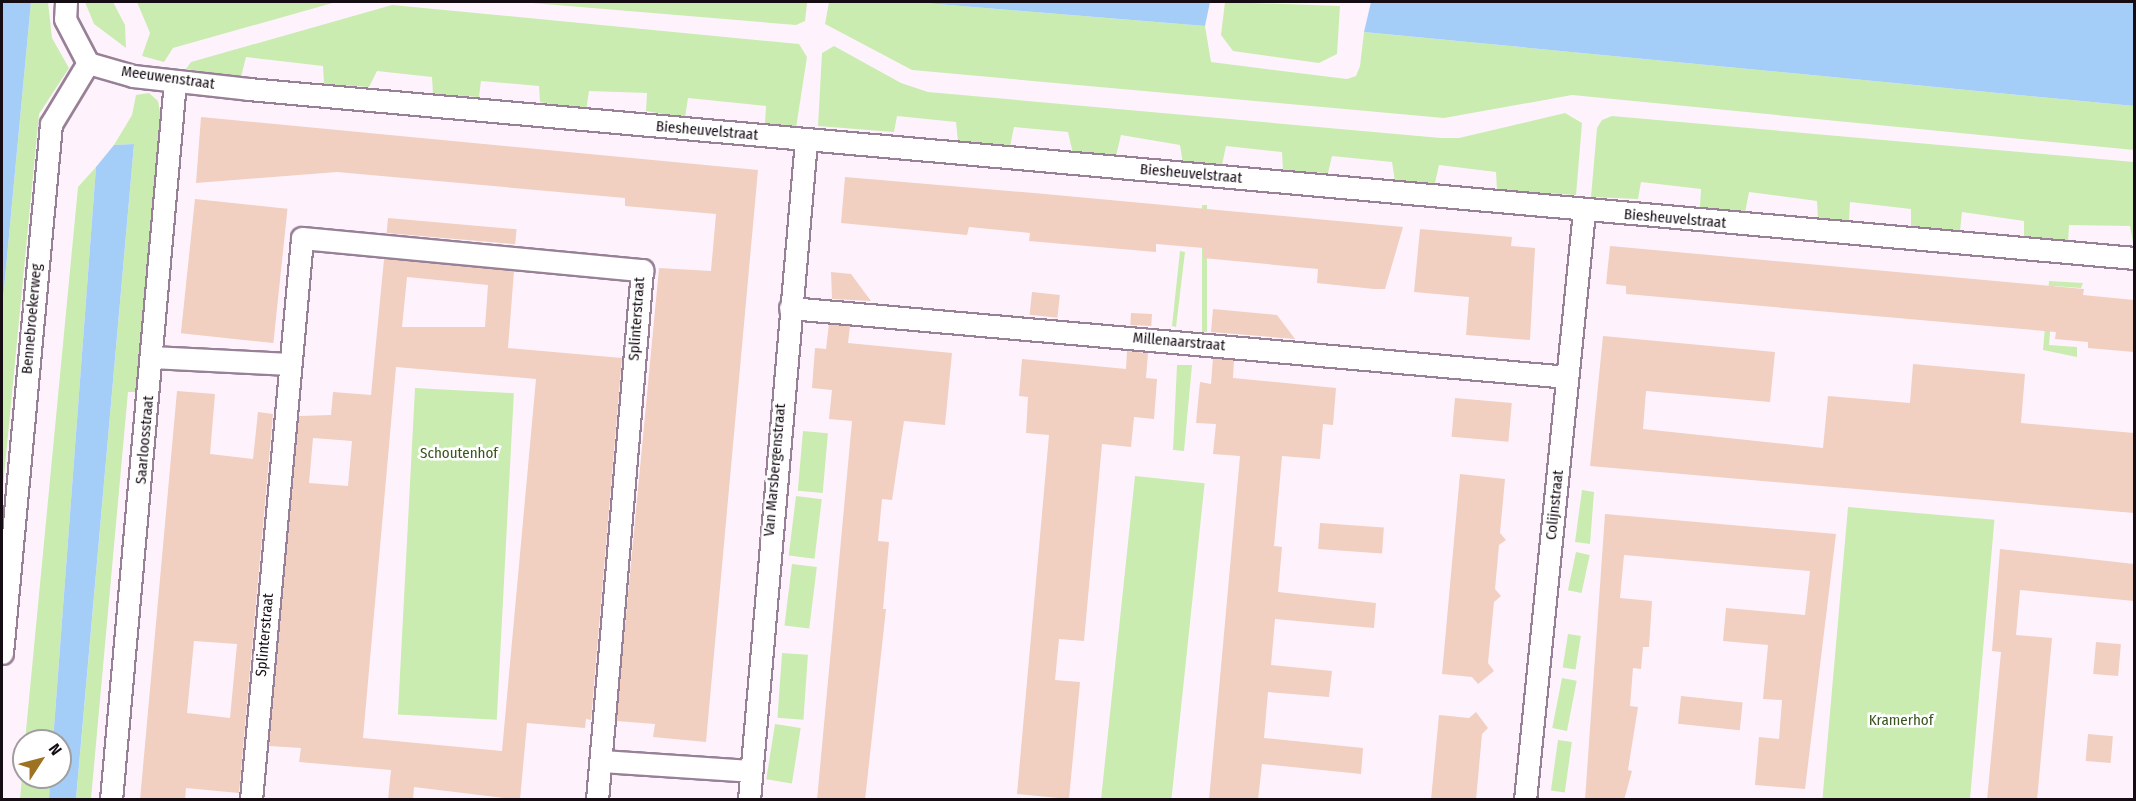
<!DOCTYPE html>
<html>
<head>
<meta charset="utf-8">
<style>
	body { margin:0 }
	#map { position:relative; width:2136px; height:801px; overflow:hidden; background:#fef3fd; font-family:"Fira Sans Condensed",sans-serif }
	div>[style] { position:absolute }
	[style*='--x'] { left:calc(var(--x)*1px); top:calc(var(--y)*1px); width:calc(var(--w)*1px); rotate:calc(var(--a)*1deg) }
	.green>* { inset:0; background:#caecb0; transform-origin:0 0 }
	.water>* { inset:0; background:#a4cef7 }
	.building>* { inset:0; background:#f1cfc1; transform-origin:0 0 }
	.roads { filter:drop-shadow(2px 0 #988096) drop-shadow(-2px 0 #988096) drop-shadow(0 2px #988096) drop-shadow(0 -2px #988096) }
	.minor>* { height:21px; margin:-10.5px; padding:0 10.5px; transform-origin:10.5px; border-radius:10.5px; background:#fff }
	span { translate:-50% -50%; white-space:nowrap; text-align:center; line-height:1.15; -webkit-text-stroke:5px #fff; paint-order:stroke }
	.street-label { font-size:15px; color:#150c14 }
	.park-label { font-size:15px; color:#38561c }
	.frame { position:absolute; inset:0; border:3px solid #150c14; pointer-events:none }
	.north { position:absolute; left:12px; top:729px; width:60px; height:60px; box-sizing:border-box; background:#fff; border:2px solid #a19ea1; border-radius:50%; rotate:54deg; font-size:16px; font-weight:700; line-height:24px; text-align:center; color:#150c14 }
	.north::after { content:''; display:block; margin:auto; width:21px; height:27px; background:#9d7322; clip-path:polygon(50% 0,100% 100%,50% 72%,0 100%) }
</style>
</head>
<body>
<div id="map">
	<div class="green">
		<i style="clip-path:polygon(31px 2px,48px 2px,52px 38px,69px 68px,39px 114px,2px 497px,2px 310px)"></i>
		<i style="clip-path:polygon(85px 2px,113px 2px,125px 25px,126px 48px,94px 24px)"></i>
		<i style="clip-path:polygon(137px 2px,336px 2px,173px 48px,164px 62px,142px 56px,150px 33px)"></i>
		<i style="clip-path:polygon(520px 2px,807px 2px,807px 4px,805px 21px,796px 25px)"></i>
		<i style="clip-path:polygon(829px 2px,913px 2px,1205px 26px,1211px 62px,1347px 79px,1356px 76px,1360px 66px,1364px 32px,2134px 106px,2134px 150px,1572px 95px,1444px 118px,912px 70px,825px 24px)"></i>
		<i style="clip-path:polygon(1225px 2px,1340px 6px,1337px 54px,1319px 63px,1233px 51px,1221px 35px)"></i>
		<i style="clip-path:polygon(392px 5px,799px 44px,807px 57px,796px 128px,765px 123px,766px 106px,688px 98px,685px 118px,646px 111px,647px 93px,589px 91px,586px 111px,540px 102px,539px 86px,481px 81px,479px 97px,433px 94px,432px 77px,377px 71px,369px 87px,324px 84px,323px 66px,246px 57px,241px 77px,186px 69px,191px 62px)"></i>
		<i style="clip-path:polygon(834px 46px,901px 83px,928px 92px,1441px 138px,1459px 138px,1565px 113px,1582px 123px,1576px 195px,1497px 190px,1496px 172px,1439px 165px,1435px 183px,1395px 182px,1392px 162px,1332px 156px,1328px 173px,1283px 171px,1282px 152px,1226px 146px,1222px 165px,1183px 164px,1180px 145px,1121px 135px,1116px 156px,1073px 154px,1068px 132px,1014px 127px,1010px 147px,958px 142px,956px 122px,897px 116px,894px 132px,818px 126px,822px 53px)"></i>
		<i style="clip-path:polygon(149px 93px,158px 101px,161px 118px,138px 392px,128px 392px,91px 799px,76px 800px,134px 144px,114px 145px,132px 115px,136px 95px)"></i>
		<i style="clip-path:polygon(1612px 116px,2134px 162px,2134px 248px,2130px 226px,2069px 225px,2068px 242px,2024px 239px,2024px 221px,1962px 212px,1960px 231px,1911px 227px,1911px 209px,1850px 202px,1849px 221px,1818px 219px,1817px 201px,1749px 192px,1745px 213px,1700px 207px,1701px 189px,1641px 182px,1638px 199px,1591px 197px,1597px 128px,1602px 120px)"></i>
		<i style="clip-path:polygon(96px 167px,53px 741px,25px 741px,78px 187px)"></i>
		<i style="left:1202px;top:205px;width:5px;height:127px"></i>
		<i style="clip-path:polygon(1180px 251px,1185px 252px,1176px 327px,1172px 326px)"></i>
		<i style="clip-path:polygon(2049px 281px,2083px 283px,2081px 288px,2054px 286px,2049px 345px,2077px 347px,2077px 357px,2043px 350px)"></i>
		<i style="clip-path:polygon(1177px 365px,1192px 365px,1184px 451px,1173px 450px)"></i>
		<i style="left:415px;top:388px;width:99px;height:327px;rotate:3deg"></i>
		<i style="left:803px;top:431px;width:25px;height:60px;rotate:5deg"></i>
		<i style="left:1135px;top:476px;width:70px;height:325px;rotate:6deg"></i>
		<i style="clip-path:polygon(1582px 490px,1594px 492px,1590px 544px,1575px 542px)"></i>
		<i style="left:796px;top:496px;width:26px;height:60px;rotate:7deg"></i>
		<i style="left:1848px;top:507px;width:147px;height:293px;rotate:5deg"></i>
		<i style="left:1576px;top:552px;width:14px;height:39px;rotate:12deg"></i>
		<i style="left:792px;top:564px;width:25px;height:62px;rotate:7deg"></i>
		<i style="left:1568px;top:634px;width:13px;height:34px;rotate:9deg"></i>
		<i style="left:782px;top:653px;width:26px;height:65px;rotate:4deg"></i>
		<i style="left:1562px;top:678px;width:15px;height:51px;rotate:11deg"></i>
		<i style="left:775px;top:724px;width:26px;height:56px;rotate:9deg"></i>
		<i style="left:1558px;top:740px;width:14px;height:51px;rotate:8deg"></i>
		<i style="clip-path:polygon(24px 756px,24px 777px,50px 777px,49px 799px,20px 799px)"></i>
	</div>
	<div class="water">
		<i style="clip-path:polygon(2px 2px,31px 2px,2px 310px)"></i>
		<i style="clip-path:polygon(913px 2px,1210px 2px,1205px 26px)"></i>
		<i style="clip-path:polygon(1371px 2px,2134px 2px,2134px 106px,1364px 32px)"></i>
		<i style="clip-path:polygon(134px 144px,76px 799px,49px 799px,50px 777px,60px 777px,60px 741px,53px 741px,96px 167px,114px 145px)"></i>
	</div>
	<div class="building">
		<i style="clip-path:polygon(201px 117px,758px 170px,706px 742px,653px 737px,655px 724px,616px 721px,659px 268px,711px 271px,716px 214px,625px 206px,625px 198px,337px 172px,196px 183px)"></i>
		<i style="clip-path:polygon(845px 177px,1034px 193px,1403px 227px,1385px 289px,1374px 289px,1317px 283px,1318px 269px,1203px 258px,1204px 248px,1156px 244px,1156px 252px,1029px 241px,1030px 233px,969px 227px,967px 235px,841px 223px)"></i>
		<i style="left:195px;top:199px;width:93px;height:135px;rotate:6deg"></i>
		<i style="left:388px;top:218px;width:129px;height:15px;rotate:5deg"></i>
		<i style="clip-path:polygon(1420px 229px,1512px 237px,1511px 246px,1535px 248px,1530px 340px,1466px 335px,1469px 297px,1414px 292px)"></i>
		<i style="clip-path:polygon(1610px 246px,2084px 289px,2083px 295px,2134px 300px,2134px 352px,2088px 348px,2088px 342px,2055px 339px,2056px 332px,1626px 294px,1626px 286px,1606px 284px)"></i>
		<i style="clip-path:polygon(evenodd,384px 259px,514px 271px,508px 348px,622px 358px,591px 720px,586px 719px,585px 728px,527px 723px,520px 800px,414px 787px,413px 800px,388px 800px,391px 770px,299px 762px,301px 748px,269px 746px,299px 416px,331px 415px,333px 392px,371px 395px,384px 259px,407px 277px,488px 285px,485px 327px,402px 327px,407px 277px,384px 259px,396px 367px,536px 379px,502px 751px,363px 738px,396px 367px,384px 259px,313px 438px,352px 441px,348px 486px,309px 483px,313px 438px)"></i>
		<i style="clip-path:polygon(831px 272px,851px 274px,871px 301px,832px 299px)"></i>
		<i style="left:1032px;top:292px;width:28px;height:23px;rotate:6deg"></i>
		<i style="clip-path:polygon(1213px 309px,1277px 315px,1295px 339px,1211px 332px)"></i>
		<i style="left:1131px;top:313px;width:21px;height:12px;rotate:3deg"></i>
		<i style="clip-path:polygon(829px 324px,850px 326px,848px 343px,952px 353px,945px 425px,904px 421px,892px 500px,882px 499px,878px 541px,889px 542px,883px 609px,886px 609px,865px 800px,817px 800px,852px 421px,829px 419px,832px 390px,812px 388px,815px 348px,826px 349px)"></i>
		<i style="clip-path:polygon(1603px 336px,1775px 352px,1770px 402px,1646px 391px,1643px 429px,1823px 448px,1828px 396px,1910px 403px,1913px 364px,2025px 374px,2021px 423px,2134px 433px,2134px 513px,1590px 466px)"></i>
		<i style="clip-path:polygon(1127px 351px,1148px 353px,1146px 378px,1157px 379px,1154px 419px,1134px 417px,1131px 447px,1102px 444px,1084px 641px,1059px 639px,1055px 680px,1080px 682px,1069px 799px,1017px 794px,1049px 435px,1026px 433px,1028px 397px,1019px 396px,1022px 359px,1126px 369px)"></i>
		<i style="clip-path:polygon(1213px 358px,1234px 360px,1233px 378px,1336px 388px,1333px 425px,1323px 424px,1320px 459px,1282px 456px,1274px 546px,1282px 547px,1278px 592px,1376px 603px,1374px 628px,1275px 619px,1271px 665px,1332px 671px,1329px 697px,1268px 692px,1264px 738px,1363px 748px,1361px 774px,1262px 764px,1258px 800px,1209px 800px,1240px 456px,1213px 454px,1216px 424px,1196px 423px,1200px 382px,1211px 384px)"></i>
		<i style="clip-path:polygon(evenodd,177px 391px,215px 394px,210px 454px,253px 459px,258px 412px,273px 414px,239px 793px,186px 788px,185px 800px,140px 800px,177px 391px,194px 641px,237px 644px,230px 718px,187px 713px,194px 641px)"></i>
		<i style="left:1455px;top:398px;width:57px;height:39px;rotate:5deg"></i>
		<i style="clip-path:polygon(1460px 474px,1505px 479px,1500px 533px,1506px 540px,1499px 545px,1495px 589px,1501px 596px,1494px 602px,1488px 663px,1494px 671px,1478px 684px,1472px 677px,1442px 674px)"></i>
		<i style="clip-path:polygon(1605px 514px,1836px 534px,1805px 789px,1755px 785px,1759px 737px,1779px 739px,1782px 700px,1763px 699px,1768px 645px,1723px 641px,1726px 608px,1805px 615px,1810px 571px,1624px 555px,1620px 598px,1652px 601px,1649px 647px,1643px 647px,1641px 669px,1633px 668px,1630px 706px,1638px 707px,1628px 770px,1632px 771px,1624px 800px,1585px 800px)"></i>
		<i style="left:1320px;top:523px;width:64px;height:26px;rotate:4deg"></i>
		<i style="clip-path:polygon(2000px 549px,2134px 564px,2134px 601px,2020px 590px,2016px 635px,2052px 638px,2037px 800px,1987px 800px,2001px 652px,1992px 651px)"></i>
		<i style="left:2096px;top:642px;width:25px;height:32px;rotate:5deg"></i>
		<i style="left:1681px;top:696px;width:62px;height:28px;rotate:6deg"></i>
		<i style="clip-path:polygon(1476px 712px,1488px 728px,1482px 734px,1476px 800px,1431px 800px,1439px 715px,1469px 718px)"></i>
		<i style="left:2088px;top:734px;width:25px;height:27px;rotate:5deg"></i>
	</div>
	<div class="roads">
		<div class="minor">
			<i style="--x:66;--y:2;--w:17;--a:93"></i>
			<i style="--x:65;--y:19;--w:50;--a:62.4"></i>
			<i style="--x:88;--y:63;--w:47;--a:16.1"></i>
			<i style="--x:133;--y:76;--w:116;--a:6.4"></i>
			<i style="--x:248;--y:89;--w:1894;--a:5.12"></i>
			<i style="--x:790;--y:308;--w:780;--a:5.07"></i>
			<i style="--x:152;--y:357;--w:137;--a:2.9"></i>
			<i style="--x:2;--y:653;--w:531;--a:-84.71"></i>
			<i style="--x:51;--y:124;--w:71;--a:-58.8"></i>
			<i style="--x:601;--y:761;--w:150;--a:3.8"></i>
			<i style="--x:111;--y:800;--w:722;--a:-84.91"></i>
			<i style="--x:251;--y:800;--w:564;--a:-84.81"></i>
			<i style="--x:302;--y:238;--w:342;--a:5.4"></i>
			<i style="--x:642;--y:270;--w:532;--a:94.85"></i>
			<i style="--x:749;--y:800;--w:662;--a:-85.06"></i>
			<i style="--x:1525;--y:800;--w:592;--a:-84.28"></i>
		</div>
	</div>
	<div class="street-label">
		<span style="left:168px;top:78px;rotate:8deg">Meeuwenstraat</span>
		<span style="left:707px;top:131px;rotate:5deg">Biesheuvelstraat</span>
		<span style="left:1191px;top:174px;rotate:5deg">Biesheuvelstraat</span>
		<span style="left:1675px;top:219px;rotate:5deg">Biesheuvelstraat</span>
		<span style="left:32px;top:319px;rotate:-85deg">Bennebroekerweg</span>
		<span style="left:637px;top:319px;rotate:-86deg">Splinterstraat</span>
		<span style="left:1179px;top:342px;rotate:5deg">Millenaarstraat</span>
		<span style="left:145px;top:440px;rotate:-85deg">Saarloosstraat</span>
		<span style="left:775px;top:470px;rotate:-85deg">Van Marsbergenstraat</span>
		<span style="left:1555px;top:505px;rotate:-84deg">Colijnstraat</span>
		<span style="left:265px;top:635px;rotate:-85deg">Splinterstraat</span>
	</div>
	<div class="park-label">
		<span style="left:459px;top:454px">Schoutenhof</span>
		<span style="left:1901px;top:721px">Kramerhof</span>
	</div>
	<div class="frame"></div>
	<div class="north">N</div>
</div>
</body>
</html>
